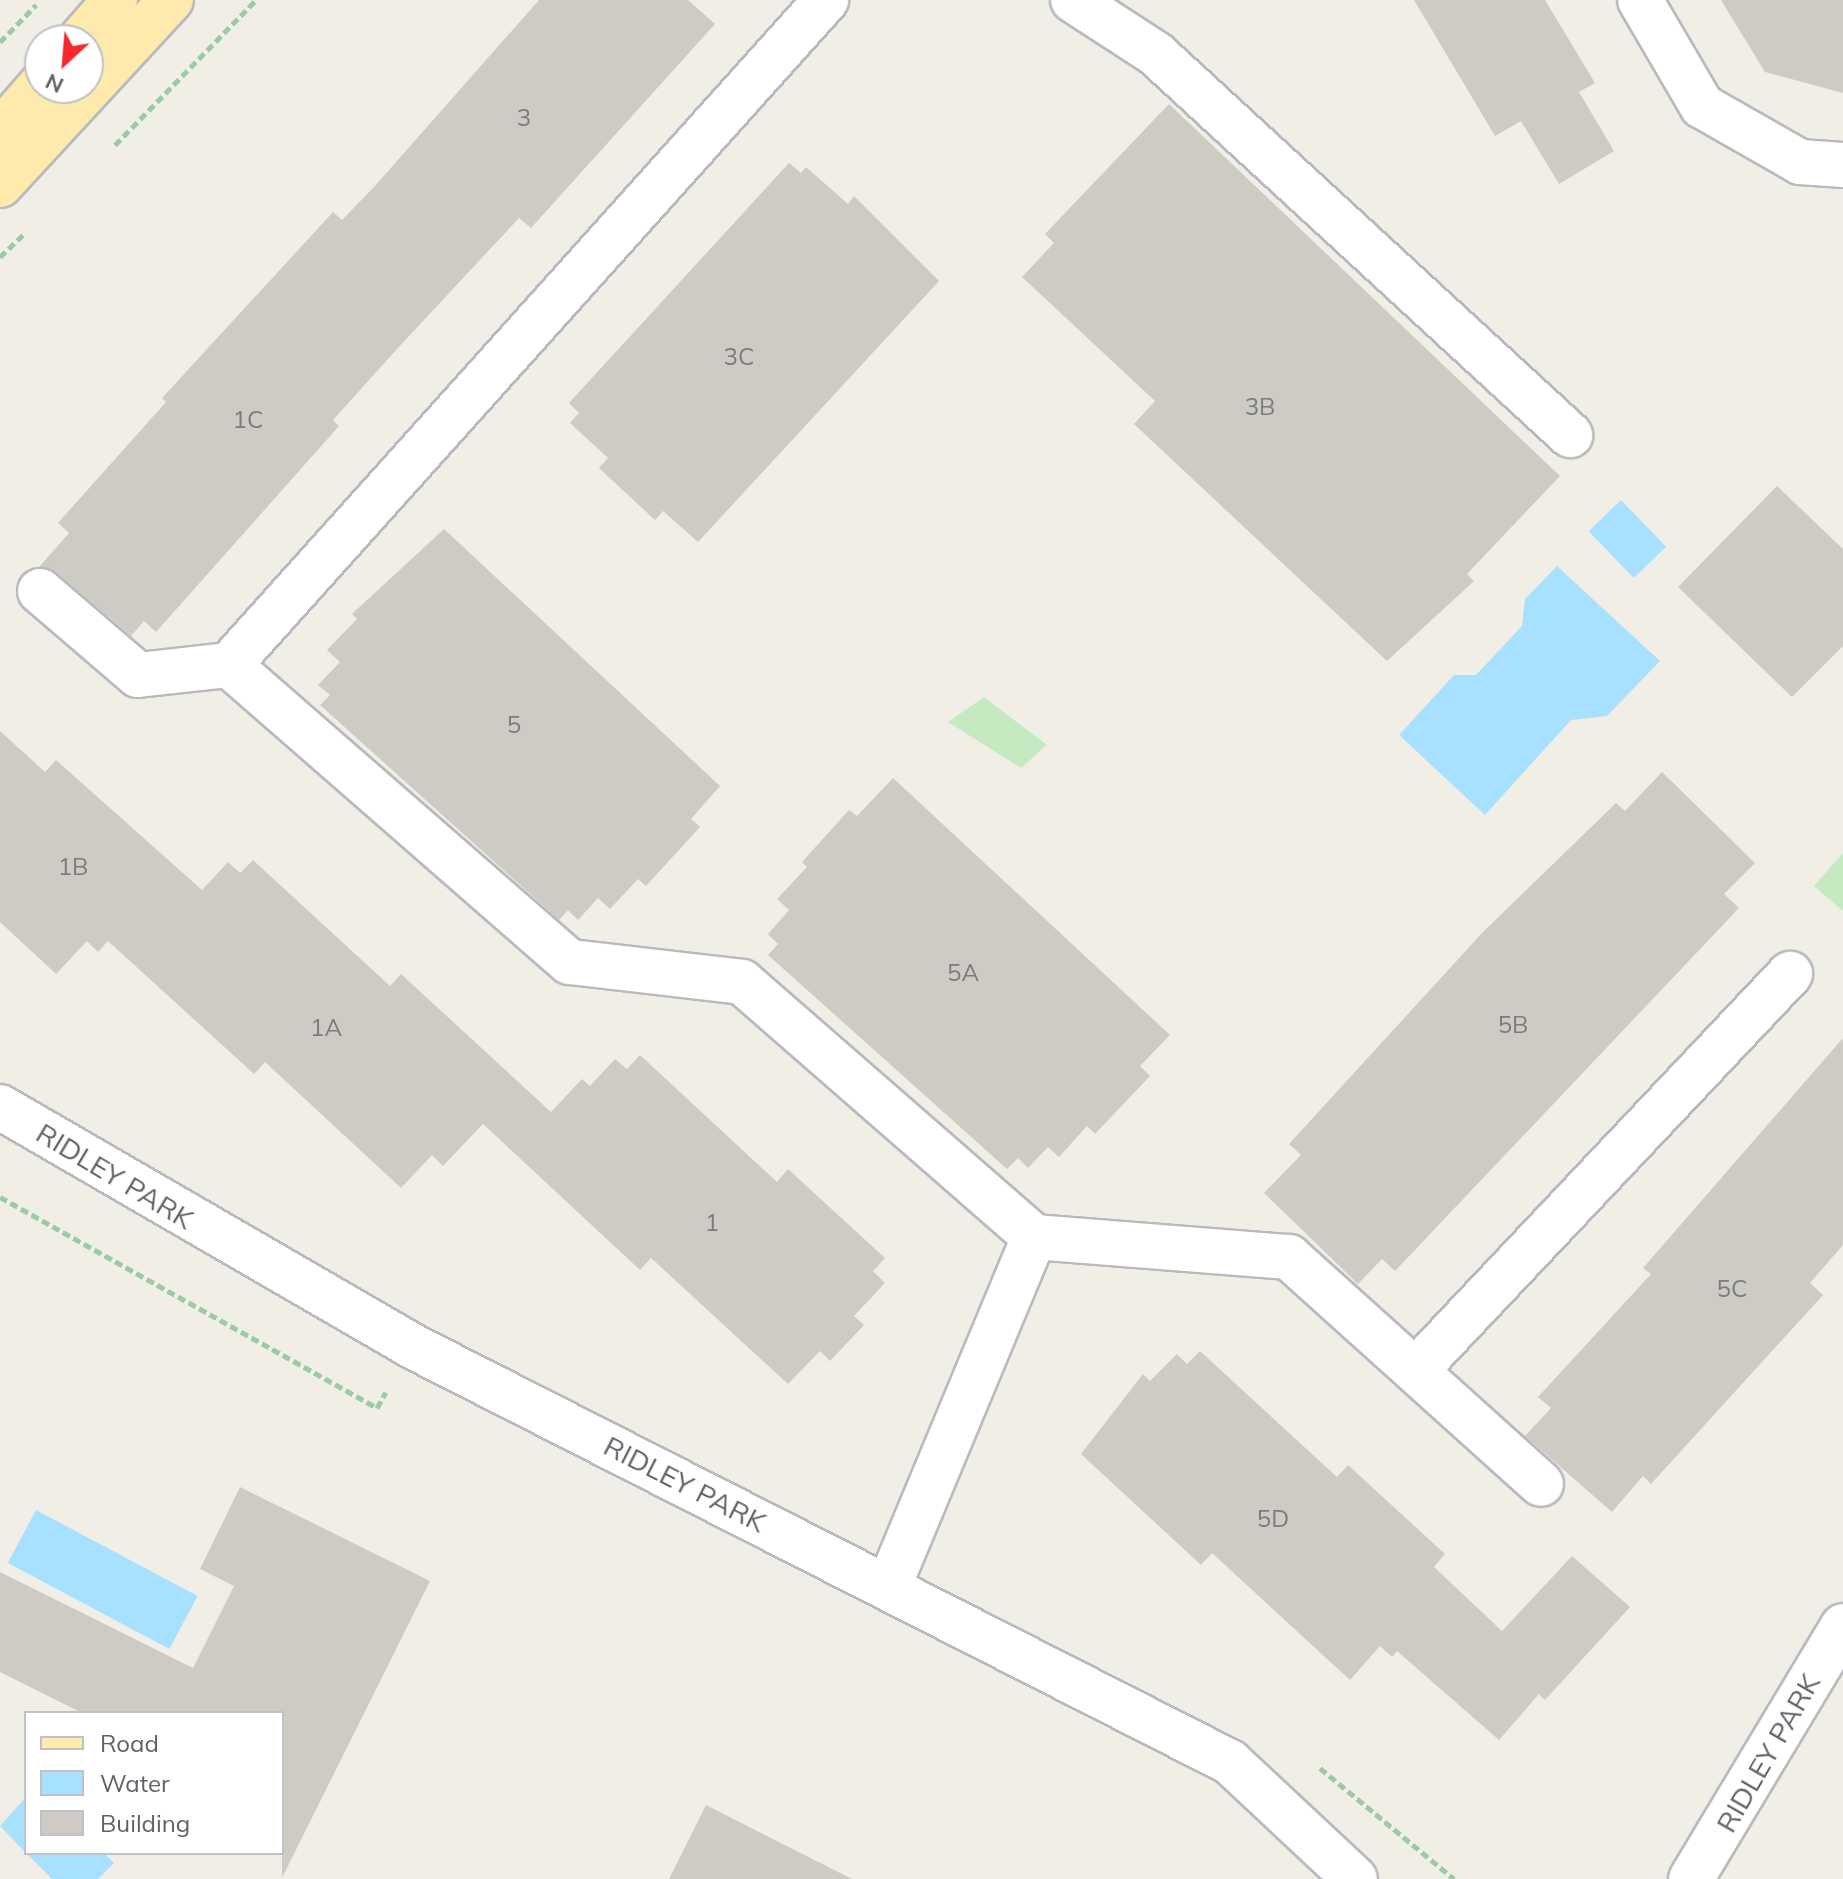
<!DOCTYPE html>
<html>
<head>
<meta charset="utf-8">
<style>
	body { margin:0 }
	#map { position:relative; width:1843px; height:1879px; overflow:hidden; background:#f1eee6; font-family:Mulish,sans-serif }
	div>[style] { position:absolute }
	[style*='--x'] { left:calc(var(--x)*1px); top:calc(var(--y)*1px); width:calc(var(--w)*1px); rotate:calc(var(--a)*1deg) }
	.green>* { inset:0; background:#c5eac2 }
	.water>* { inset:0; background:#a8e1ff; transform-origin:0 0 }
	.building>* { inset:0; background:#cecbc5 }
	.path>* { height:5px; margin-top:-2.5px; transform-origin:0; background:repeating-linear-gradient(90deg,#9acba3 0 8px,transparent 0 12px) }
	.roads { filter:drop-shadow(2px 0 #b7babe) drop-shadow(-2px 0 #b7babe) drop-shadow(0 2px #b7babe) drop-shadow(0 -2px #b7babe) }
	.minor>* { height:44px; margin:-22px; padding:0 22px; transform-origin:22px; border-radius:22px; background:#fff }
	.major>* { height:44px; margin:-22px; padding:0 22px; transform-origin:22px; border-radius:22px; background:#ffeaad }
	span { translate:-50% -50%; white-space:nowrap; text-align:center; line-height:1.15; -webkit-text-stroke:6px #fff; paint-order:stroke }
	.number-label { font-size:24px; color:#7a7d7f }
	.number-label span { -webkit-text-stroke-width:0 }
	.street-label { font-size:28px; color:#5e6368 }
	.legend { position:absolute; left:24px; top:1711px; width:260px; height:144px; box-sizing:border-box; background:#fff; border:2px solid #bfc1c3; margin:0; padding:10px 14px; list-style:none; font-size:24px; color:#5e6368 }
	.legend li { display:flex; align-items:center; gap:16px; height:40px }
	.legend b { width:40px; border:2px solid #bfc1c3 }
	.north { position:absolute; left:24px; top:24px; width:80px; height:80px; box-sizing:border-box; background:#fff; border:2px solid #bfc1c3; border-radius:50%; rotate:206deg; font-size:22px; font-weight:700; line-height:32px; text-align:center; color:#5e6368 }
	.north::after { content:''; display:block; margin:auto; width:28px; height:36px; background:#f5292b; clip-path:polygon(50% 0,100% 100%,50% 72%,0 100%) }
</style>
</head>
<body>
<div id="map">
	<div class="green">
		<i style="clip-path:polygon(984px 697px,1047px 745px,1021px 768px,948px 722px)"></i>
		<i style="clip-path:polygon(1843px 853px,1843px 911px,1814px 886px)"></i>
	</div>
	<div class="water">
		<i style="left:1621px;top:500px;width:65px;height:45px;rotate:46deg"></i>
		<i style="clip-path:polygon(1557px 566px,1660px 661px,1607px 716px,1571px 720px,1485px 815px,1399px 735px,1454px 675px,1476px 675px,1522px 626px,1525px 599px)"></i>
		<i style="left:36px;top:1510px;width:183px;height:60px;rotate:28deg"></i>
		<i style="clip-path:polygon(26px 1797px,26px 1853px,0 1826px)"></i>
		<i style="clip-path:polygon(26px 1853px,104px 1853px,114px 1863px,98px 1879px,52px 1879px)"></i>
	</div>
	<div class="building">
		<i style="clip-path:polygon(539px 0,688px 0,715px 24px,531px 228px,519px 218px,397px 349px,333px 420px,339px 426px,156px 632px,144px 621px,131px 636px,56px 572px,39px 567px,69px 533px,58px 523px,166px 402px,162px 398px,333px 212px,342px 220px,374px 187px)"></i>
		<i style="clip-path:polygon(1414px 0,1545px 0,1595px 83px,1579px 92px,1614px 151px,1559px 184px,1521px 121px,1495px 136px)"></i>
		<i style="clip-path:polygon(1721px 0,1843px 0,1843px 93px,1765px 72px)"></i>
		<i style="clip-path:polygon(1169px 104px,1560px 476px,1467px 574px,1474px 581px,1387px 661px,1134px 424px,1155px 401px,1022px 277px,1054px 243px,1045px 234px)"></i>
		<i style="clip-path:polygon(789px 163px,801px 173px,806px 167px,848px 204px,854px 196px,939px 281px,698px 542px,663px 511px,655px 520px,599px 468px,608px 458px,570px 423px,579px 413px,569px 403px)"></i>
		<i style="clip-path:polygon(1777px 486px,1843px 549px,1843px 646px,1792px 697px,1678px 587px)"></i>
		<i style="clip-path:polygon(444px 529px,720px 786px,691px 819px,700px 827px,646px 886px,638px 879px,610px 909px,598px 898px,578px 920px,568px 910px,559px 920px,320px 705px,330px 695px,318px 685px,340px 662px,327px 650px,357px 619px,352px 614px)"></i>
		<i style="clip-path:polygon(0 731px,45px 772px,56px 760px,202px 890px,228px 862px,240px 873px,253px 860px,390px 986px,401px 974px,551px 1112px,582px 1079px,590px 1086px,615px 1059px,627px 1069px,640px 1055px,777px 1182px,788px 1169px,885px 1258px,873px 1271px,885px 1283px,854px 1316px,864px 1325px,830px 1361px,820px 1351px,788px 1384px,651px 1258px,640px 1270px,483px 1124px,443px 1166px,432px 1155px,401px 1188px,265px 1062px,254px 1074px,108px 941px,98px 952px,87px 941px,56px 974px,0 922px)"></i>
		<i style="clip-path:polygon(1662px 772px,1755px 863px,1724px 894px,1739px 908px,1395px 1271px,1382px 1259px,1358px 1284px,1264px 1193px,1301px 1155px,1289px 1144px,1482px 933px,1616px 803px,1625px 811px)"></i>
		<i style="clip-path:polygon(893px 778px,1170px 1035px,1140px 1066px,1150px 1076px,1095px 1134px,1087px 1126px,1059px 1157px,1048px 1147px,1028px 1168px,1018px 1158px,1007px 1169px,768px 955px,778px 944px,768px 934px,789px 910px,777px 899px,807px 867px,802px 862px,849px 810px,857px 816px)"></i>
		<i style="clip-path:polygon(1843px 1038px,1843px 1245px,1810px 1283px,1823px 1295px,1651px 1484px,1643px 1476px,1612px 1512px,1525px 1436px,1551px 1408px,1538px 1397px,1651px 1274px,1643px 1268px)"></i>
		<i style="clip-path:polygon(1200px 1351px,1337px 1477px,1348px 1465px,1445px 1554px,1434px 1567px,1502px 1631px,1572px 1556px,1630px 1607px,1545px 1700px,1539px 1694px,1499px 1740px,1397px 1651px,1392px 1657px,1380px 1646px,1350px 1680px,1212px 1553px,1201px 1565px,1081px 1454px,1143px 1374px,1150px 1381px,1177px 1354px,1187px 1364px)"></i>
		<i style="clip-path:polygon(240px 1487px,430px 1581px,282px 1878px,282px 1713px,82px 1713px,0 1672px,0 1572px,193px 1668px,234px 1586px,200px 1569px)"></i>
		<i style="clip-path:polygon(706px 1805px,852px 1879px,669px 1879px)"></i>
	</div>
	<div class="path">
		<i style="--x:0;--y:42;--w:52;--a:-45.8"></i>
		<i style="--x:115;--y:145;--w:202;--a:-45.8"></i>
		<i style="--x:0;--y:257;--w:35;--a:-44"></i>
		<i style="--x:0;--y:1197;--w:432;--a:29.2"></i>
		<i style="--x:377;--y:1408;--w:18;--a:-61"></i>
		<i style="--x:1320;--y:1768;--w:174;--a:39.6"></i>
	</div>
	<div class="roads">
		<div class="minor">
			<i style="--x:1073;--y:0;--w:99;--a:33"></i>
			<i style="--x:1156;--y:54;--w:563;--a:42.62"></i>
			<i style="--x:1640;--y:0;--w:123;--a:59.7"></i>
			<i style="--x:1702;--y:106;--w:113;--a:29.7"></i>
			<i style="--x:1800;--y:162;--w:43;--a:4"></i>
			<i style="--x:40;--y:591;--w:129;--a:40.6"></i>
			<i style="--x:138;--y:675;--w:92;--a:-6.3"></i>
			<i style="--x:229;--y:665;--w:894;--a:-48.08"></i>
			<i style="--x:229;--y:665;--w:452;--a:41.1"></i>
			<i style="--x:570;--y:962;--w:173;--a:6.6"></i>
			<i style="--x:742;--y:982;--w:388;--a:41.1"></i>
			<i style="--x:1034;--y:1237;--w:256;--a:4.5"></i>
			<i style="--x:1289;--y:1257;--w:339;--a:42"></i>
			<i style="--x:0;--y:1107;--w:474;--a:30.1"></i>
			<i style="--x:410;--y:1345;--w:920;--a:26.96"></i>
			<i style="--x:1230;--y:1762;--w:171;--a:43.1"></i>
			<i style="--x:1416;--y:1370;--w:545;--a:-46.64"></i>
			<i style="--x:888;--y:1588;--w:380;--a:-67.4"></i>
			<i style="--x:1691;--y:1879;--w:295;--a:-59"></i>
		</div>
		<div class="major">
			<i style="--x:80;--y:40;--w:53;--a:-48.8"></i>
			<i style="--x:0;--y:132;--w:61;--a:-49"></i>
			<i style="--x:0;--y:185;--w:252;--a:-47.3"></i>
		</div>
	</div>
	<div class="number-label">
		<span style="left:524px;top:118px">3</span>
		<span style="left:739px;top:357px">3C</span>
		<span style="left:1260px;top:407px">3B</span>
		<span style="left:248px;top:420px">1C</span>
		<span style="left:514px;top:725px">5</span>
		<span style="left:73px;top:867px">1B</span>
		<span style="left:963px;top:973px">5A</span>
		<span style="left:1513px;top:1025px">5B</span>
		<span style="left:326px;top:1028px">1A</span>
		<span style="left:712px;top:1223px">1</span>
		<span style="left:1732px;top:1289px">5C</span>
		<span style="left:1273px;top:1519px">5D</span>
	</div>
	<div class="street-label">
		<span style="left:115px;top:1176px;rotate:31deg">RIDLEY PARK</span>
		<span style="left:685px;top:1484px;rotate:27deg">RIDLEY PARK</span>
		<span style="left:1768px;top:1753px;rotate:-60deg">RIDLEY PARK</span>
	</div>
	<ul class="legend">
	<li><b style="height:10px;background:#ffeaad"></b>Road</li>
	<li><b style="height:22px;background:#a8e1ff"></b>Water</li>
	<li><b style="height:22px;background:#cecbc5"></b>Building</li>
	</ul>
	<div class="north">N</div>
</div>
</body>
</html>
